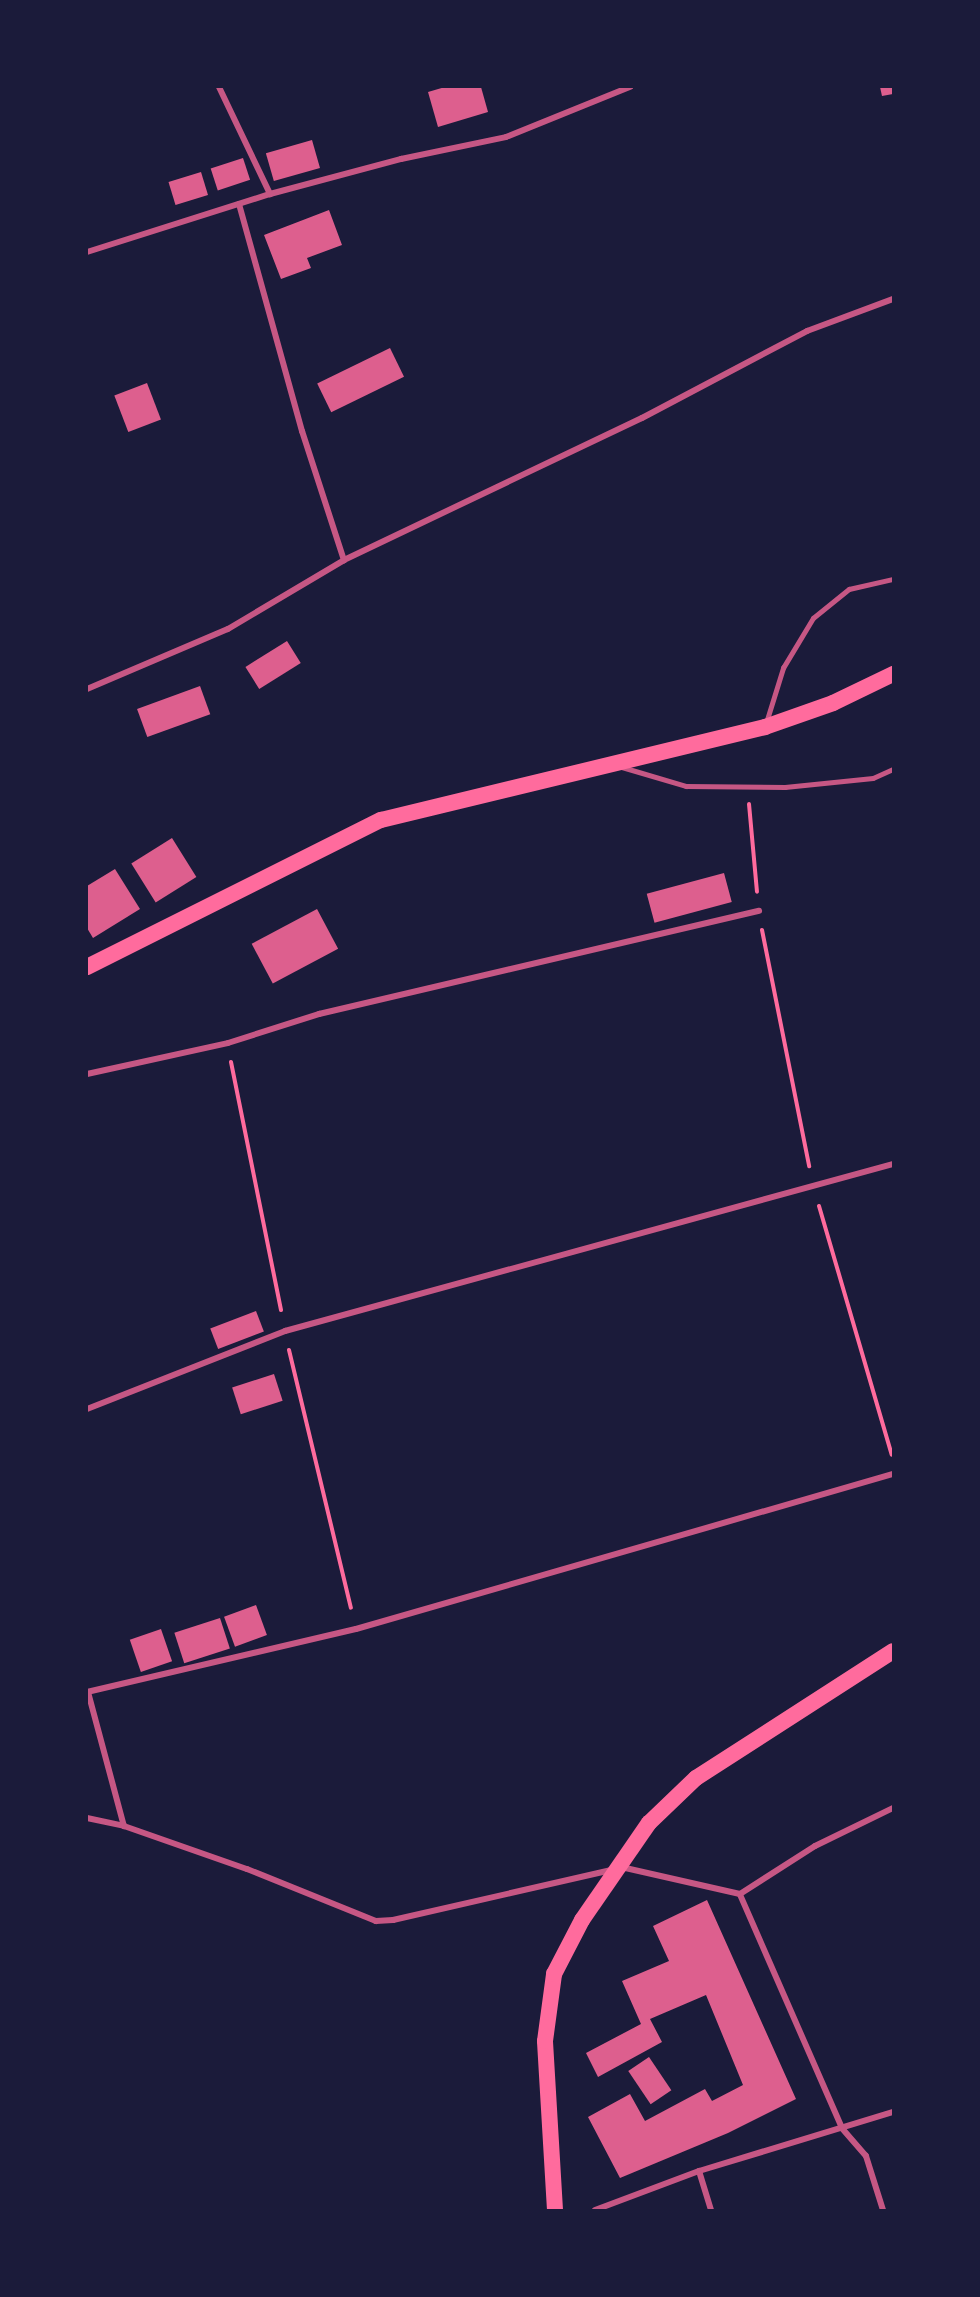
<!DOCTYPE html>
<html>
<head>
<meta charset="utf-8">
<style>
	body { margin:0 }
	#map { position:relative; width:980px; height:2297px; overflow:hidden; background:#1b1b3a; font-family:"Open Sans",sans-serif }
	div>[style] { position:absolute }
	[style*='--x'] { left:calc(var(--x)*1px); top:calc(var(--y)*1px); width:calc(var(--w)*1px); rotate:calc(var(--a)*1deg) }
	.building>* { inset:0; background:#dd5f8e; transform-origin:0 0 }
	.path>* { height:4px; margin:-2px; padding:0 2px; transform-origin:2px; border-radius:2px; background:#ff6b9d }
	.service>* { height:4.5px; margin:-2.25px; padding:0 2.25px; transform-origin:2.25px; border-radius:2.25px; background:#c65784 }
	.minor>* { height:6px; margin:-3px; padding:0 3px; transform-origin:3px; border-radius:3px; background:#c65784 }
	.trunk>* { height:16px; margin:-8px; padding:0 8px; transform-origin:8px; border-radius:8px; background:#ff6b9d }
	span { translate:-50% -50%; white-space:nowrap; text-align:center; line-height:1.15; -webkit-text-stroke:4.5px #1b1b3a; paint-order:stroke }
	.frame { position:absolute; inset:0; border:88px solid #1b1b3a; pointer-events:none }
</style>
</head>
<body>
<div id="map">
	<div class="building">
		<i style="clip-path:polygon(445px 87px,481px 87px,488px 112px,438px 127px,428px 92px)"></i>
		<i style="clip-path:polygon(880px 87px,893px 87px,893px 94px,882px 96px)"></i>
		<i style="left:312px;top:140px;width:29px;height:48px;rotate:74deg"></i>
		<i style="left:243px;top:158px;width:23px;height:34px;rotate:72deg"></i>
		<i style="left:201px;top:172px;width:24px;height:34px;rotate:73deg"></i>
		<i style="clip-path:polygon(329px 210px,342px 245px,307px 258px,311px 268px,281px 279px,264px 235px)"></i>
		<i style="left:390px;top:348px;width:32px;height:81px;rotate:64deg"></i>
		<i style="left:147px;top:383px;width:39px;height:35px;rotate:69deg"></i>
		<i style="left:287px;top:641px;width:26px;height:49px;rotate:58deg"></i>
		<i style="left:200px;top:686px;width:30px;height:67px;rotate:70deg"></i>
		<i style="left:172px;top:838px;width:46px;height:48px;rotate:58deg"></i>
		<i style="clip-path:polygon(115px 869px,140px 909px,93px 938px,87px 928px,87px 886px)"></i>
		<i style="left:724px;top:873px;width:30px;height:80px;rotate:75deg"></i>
		<i style="left:317px;top:909px;width:45px;height:74px;rotate:62deg"></i>
		<i style="left:256px;top:1311px;width:22px;height:49px;rotate:69deg"></i>
		<i style="left:274px;top:1374px;width:28px;height:44px;rotate:72deg"></i>
		<i style="left:256px;top:1605px;width:32px;height:34px;rotate:70deg"></i>
		<i style="left:220px;top:1618px;width:32px;height:48px;rotate:72deg"></i>
		<i style="left:161px;top:1629px;width:34px;height:33px;rotate:71deg"></i>
		<i style="clip-path:polygon(707px 1900px,796px 2099px,728px 2133px,620px 2178px,588px 2117px,630px 2094px,645px 2121px,705px 2089px,712px 2101px,743px 2085px,706px 1995px,650px 2019px,662px 2042px,598px 2077px,586px 2053px,641px 2024px,622px 1981px,669px 1961px,653px 1926px)"></i>
		<i style="left:649px;top:2057px;width:40px;height:25px;rotate:56deg"></i>
	</div>
	<div class="path">
		<i style="--x:749;--y:804;--w:88;--a:84.8"></i>
		<i style="--x:762;--y:930;--w:241;--a:78.7"></i>
		<i style="--x:231;--y:1062;--w:253;--a:78.6"></i>
		<i style="--x:819;--y:1206;--w:259;--a:73.7"></i>
		<i style="--x:289;--y:1350;--w:265;--a:76.5"></i>
	</div>
	<div class="service">
		<i style="--x:766;--y:723;--w:58;--a:-72.8"></i>
		<i style="--x:783;--y:668;--w:58;--a:-59"></i>
		<i style="--x:813;--y:618;--w:46;--a:-38.9"></i>
		<i style="--x:849;--y:589;--w:45;--a:-12.8"></i>
		<i style="--x:622;--y:767;--w:67;--a:16.5"></i>
		<i style="--x:686;--y:786;--w:99;--a:0.6"></i>
		<i style="--x:785;--y:787;--w:88;--a:-5.8"></i>
		<i style="--x:873;--y:778;--w:22;--a:-24"></i>
	</div>
	<div class="minor">
		<i style="--x:219;--y:87;--w:119;--a:64.5"></i>
		<i style="--x:239;--y:204;--w:236;--a:74.5"></i>
		<i style="--x:302;--y:431;--w:136;--a:72"></i>
		<i style="--x:87;--y:252;--w:192;--a:-17.6"></i>
		<i style="--x:270;--y:194;--w:136;--a:-15"></i>
		<i style="--x:401;--y:159;--w:107;--a:-11.8"></i>
		<i style="--x:506;--y:137;--w:134;--a:-22"></i>
		<i style="--x:87;--y:689;--w:153;--a:-23.1"></i>
		<i style="--x:228;--y:629;--w:135;--a:-30.7"></i>
		<i style="--x:344;--y:560;--w:330;--a:-25.5"></i>
		<i style="--x:642;--y:418;--w:187;--a:-27.8"></i>
		<i style="--x:807;--y:331;--w:92;--a:-20.4"></i>
		<i style="--x:87;--y:1074;--w:144;--a:-12.4"></i>
		<i style="--x:228;--y:1043;--w:96;--a:-17.7"></i>
		<i style="--x:319;--y:1014;--w:452;--a:-13.2"></i>
		<i style="--x:87;--y:1409;--w:213;--a:-21.5"></i>
		<i style="--x:285;--y:1331;--w:631;--a:-15.36"></i>
		<i style="--x:87;--y:1692;--w:276;--a:-13.2"></i>
		<i style="--x:356;--y:1629;--w:559;--a:-16.1"></i>
		<i style="--x:88;--y:1692;--w:139;--a:75"></i>
		<i style="--x:87;--y:1818;--w:38;--a:12"></i>
		<i style="--x:124;--y:1826;--w:130;--a:19.3"></i>
		<i style="--x:247;--y:1869;--w:139;--a:22"></i>
		<i style="--x:376;--y:1921;--w:17;--a:-3"></i>
		<i style="--x:393;--y:1920;--w:224;--a:-12.9"></i>
		<i style="--x:621;--y:1867;--w:122;--a:12.8"></i>
		<i style="--x:699;--y:2171;--w:41;--a:72.9"></i>
		<i style="--x:595;--y:2210;--w:111;--a:-20.6"></i>
		<i style="--x:699;--y:2171;--w:203;--a:-16.9"></i>
		<i style="--x:883;--y:2210;--w:57;--a:-107.5"></i>
		<i style="--x:866;--y:2156;--w:37;--a:-131"></i>
		<i style="--x:842;--y:2128;--w:255;--a:-113.6"></i>
		<i style="--x:740;--y:1894;--w:89;--a:-32.6"></i>
		<i style="--x:815;--y:1846;--w:87;--a:-26"></i>
	</div>
	<div class="trunk">
		<i style="--x:87;--y:967;--w:329;--a:-26.6"></i>
		<i style="--x:381;--y:820;--w:395;--a:-13.6"></i>
		<i style="--x:765;--y:727;--w:72;--a:-19.4"></i>
		<i style="--x:833;--y:703;--w:67;--a:-25.8"></i>
		<i style="--x:555;--y:2210;--w:169;--a:-93.4"></i>
		<i style="--x:545;--y:2041;--w:68;--a:-82.3"></i>
		<i style="--x:554;--y:1974;--w:61;--a:-62.6"></i>
		<i style="--x:582;--y:1920;--w:118;--a:-55.4"></i>
		<i style="--x:649;--y:1823;--w:65;--a:-43.8"></i>
		<i style="--x:696;--y:1778;--w:234;--a:-32.8"></i>
	</div>
	<div class="frame"></div>
</div>
</body>
</html>
